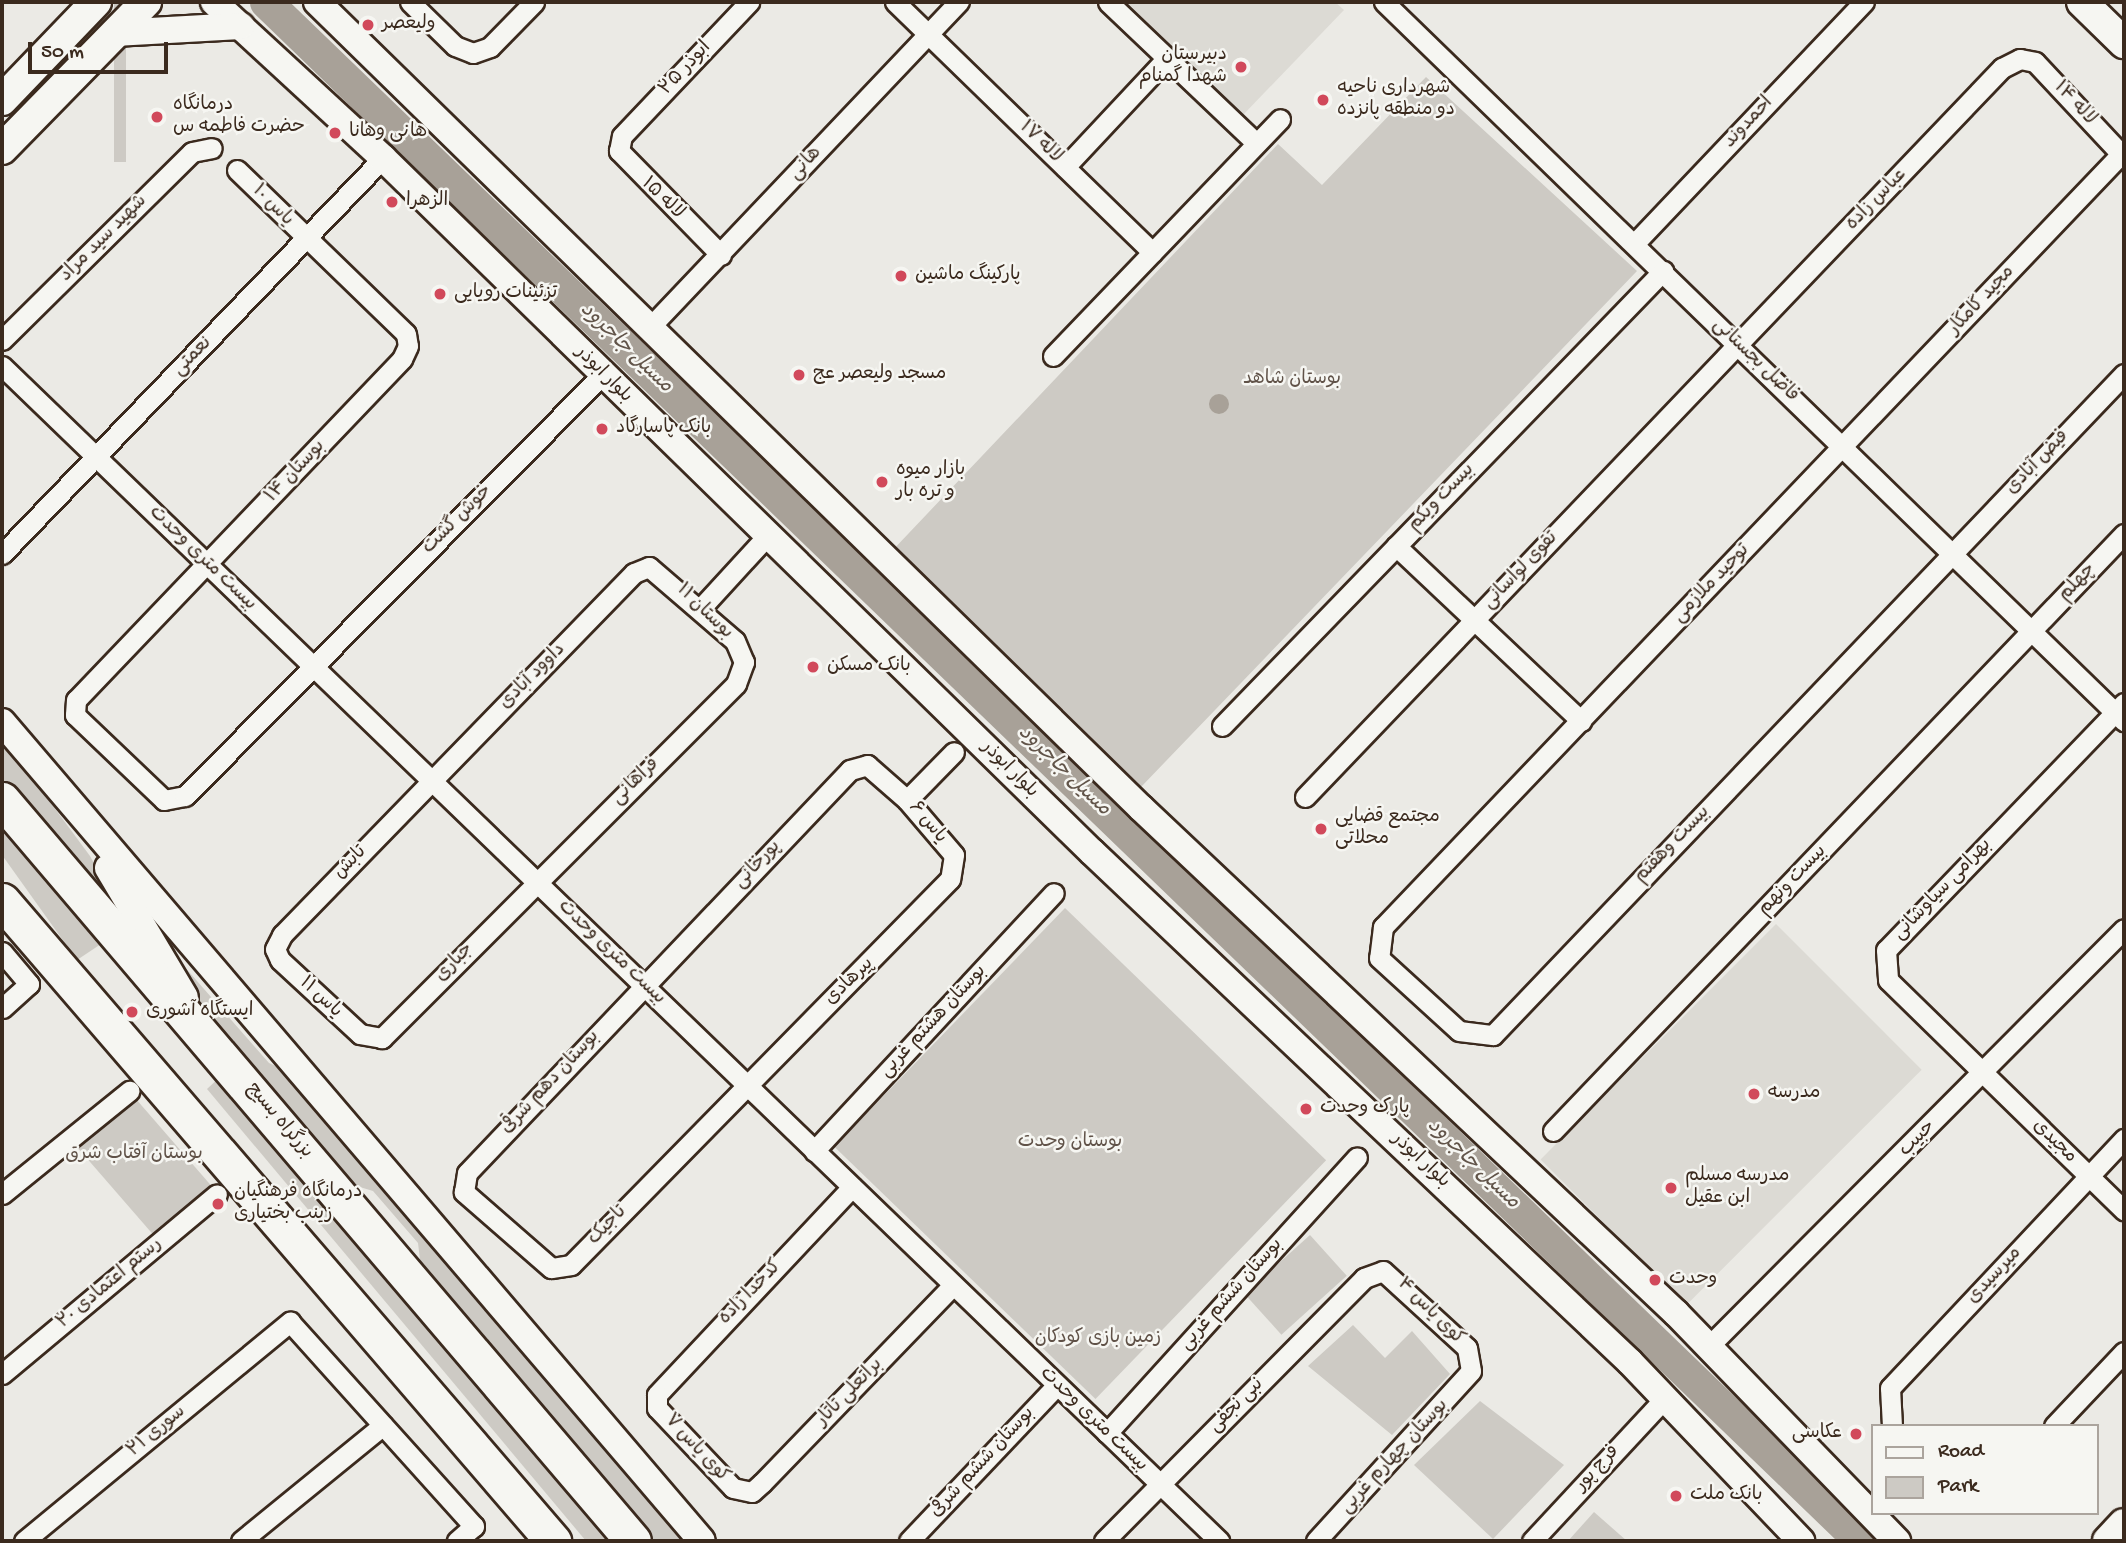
<!DOCTYPE html>
<html>
<head>
<meta charset="utf-8">
<style>
	body { margin:0 }
	#map { position:relative; width:2126px; height:1543px; overflow:hidden; background:#ebeae5; font-family:"Gochi Hand","Playpen Sans Arabic",sans-serif }
	div>[style] { position:absolute }
	[style*='--x'] { left:calc(var(--x)*1px); top:calc(var(--y)*1px); width:calc(var(--w)*1px); rotate:calc(var(--a)*1deg) }
	.built>* { inset:0; background:#dcdad4; transform-origin:0 0 }
	.green>* { inset:0; background:#cdcac4; transform-origin:0 0 }
	.water>* { inset:0; background:#a8a198 }
	.round { border-radius:50% }
	.river>* { height:33px; margin:-16.5px; padding:0 16.5px; transform-origin:16.5px; border-radius:16.5px; background:#a8a198 }
	.roads { filter:drop-shadow(2px 0 #3b2a1e) drop-shadow(-2px 0 #3b2a1e) drop-shadow(0 2px #3b2a1e) drop-shadow(0 -2px #3b2a1e) }
	.street>* { height:19px; margin:-9.5px; padding:0 9.5px; transform-origin:9.5px; border-radius:9.5px; background:#f6f6f2 }
	.secondary>* { height:26px; margin:-13px; padding:0 13px; transform-origin:13px; border-radius:13px; background:#f6f6f2 }
	.primary>* { height:30px; margin:-15px; padding:0 15px; transform-origin:15px; border-radius:15px; background:#f6f6f2 }
	.highway>* { height:35px; margin:-17.5px; padding:0 17.5px; transform-origin:17.5px; border-radius:17.5px; background:#f6f6f2 }
	.dots>* { width:19px; height:19px; translate:-50% -50%; box-sizing:border-box; border:4px solid #f6f6f2; border-radius:50% }
	span { translate:-50% -50%; white-space:nowrap; text-align:center; line-height:1.15; -webkit-text-stroke:5px #f6f6f2; paint-order:stroke }
	.poi-label { font-size:19px; color:#3b2a1e }
	.left { translate:0 -50%; text-align:left }
	.right { translate:-100% -50%; text-align:right }
	.street-label { font-size:19px; color:#3b2a1e }
	.park-label { font-size:19px; color:#605248 }
	.water-label { font-size:21px; color:#615449; font-style:italic }
	.frame { position:absolute; inset:0; border:4px solid #3b2a1e; pointer-events:none }
	.legend { position:absolute; left:1871px; top:1424px; width:228px; height:91px; box-sizing:border-box; background:#f6f6f2; border:2px solid #aba49d; margin:0; padding:9px 12px; list-style:none; font-size:21px; color:#3b2a1e }
	.legend li { display:flex; align-items:center; gap:14px; height:35px }
	.legend b { width:35px; border:2px solid #aba49d }
	.scale { position:absolute; left:28px; top:42px; width:140px; height:32px; box-sizing:border-box; border:4px solid #3b2a1e; border-top:0; padding-left:9px; font-size:21px; line-height:24px; white-space:nowrap; color:#3b2a1e; -webkit-text-stroke:5px #f6f6f2; paint-order:stroke }
</style>
</head>
<body>
<div id="map">
	<div class="built">
		<i style="clip-path:polygon(1125px 2px,1335px 2px,1344px 10px,1243px 115px)"></i>
		<i style="left:1776px;top:924px;width:206px;height:333px;rotate:45deg"></i>
	</div>
	<div class="green">
		<i style="left:114px;top:2px;width:12px;height:160px"></i>
		<i style="clip-path:polygon(1426px 77px,1637px 271px,1141px 787px,890px 553px,1278px 144px,1322px 185px)"></i>
		<i style="clip-path:polygon(2px 737px,90px 856px,130px 930px,2px 779px)"></i>
		<i style="clip-path:polygon(2px 821px,104px 942px,77px 960px,2px 855px)"></i>
		<i style="clip-path:polygon(132px 907px,269px 1063px,293px 1074px,688px 1541px,651px 1541px,421px 1268px,418px 1243px,373px 1191px,350px 1184px,184px 995px)"></i>
		<i style="left:1065px;top:908px;width:363px;height:332px;rotate:44deg"></i>
		<i style="clip-path:polygon(221px 1076px,617px 1541px,586px 1541px,207px 1089px)"></i>
		<i style="left:129px;top:1091px;width:135px;height:76px;rotate:49deg"></i>
		<i style="left:1310px;top:1235px;width:55px;height:88px;rotate:48deg"></i>
		<i style="clip-path:polygon(1353px 1325px,1385px 1358px,1412px 1331px,1450px 1374px,1392px 1435px,1308px 1366px)"></i>
		<i style="clip-path:polygon(1480px 1401px,1564px 1465px,1493px 1539px,1414px 1465px)"></i>
		<i style="clip-path:polygon(1594px 1512px,1627px 1541px,1568px 1541px)"></i>
	</div>
	<div class="water">
		<i class="round" style="left:1209px;top:394px;width:20px;height:20px"></i>
	</div>
	<div class="river">
		<i style="--x:266;--y:2;--w:2216;--a:43.98"></i>
	</div>
	<div class="roads">
		<div class="street">
			<i style="--x:410;--y:2;--w:63;--a:44.4"></i>
			<i style="--x:455;--y:46;--w:19;--a:21"></i>
			<i style="--x:473;--y:53;--w:18;--a:-19"></i>
			<i style="--x:490;--y:47;--w:63;--a:-45.6"></i>
			<i style="--x:895;--y:2;--w:359;--a:44.2"></i>
			<i style="--x:1108;--y:2;--w:204;--a:43.6"></i>
			<i style="--x:1384;--y:2;--w:1032;--a:44.18"></i>
			<i style="--x:2121;--y:154;--w:1069;--a:133.67"></i>
			<i style="--x:1383;--y:927;--w:31;--a:97"></i>
			<i style="--x:1379;--y:958;--w:108;--a:42.4"></i>
			<i style="--x:1459;--y:1031;--w:34;--a:7"></i>
			<i style="--x:1493;--y:1035;--w:914;--a:-46.33"></i>
			<i style="--x:1065;--y:167;--w:149;--a:-46.9"></i>
			<i style="--x:237;--y:170;--w:235;--a:44.1"></i>
			<i style="--x:406;--y:334;--w:12;--a:81"></i>
			<i style="--x:408;--y:346;--w:14;--a:115"></i>
			<i style="--x:402;--y:359;--w:472;--a:133.7"></i>
			<i style="--x:76;--y:700;--w:15;--a:94"></i>
			<i style="--x:75;--y:715;--w:123;--a:43.7"></i>
			<i style="--x:164;--y:800;--w:21;--a:-11"></i>
			<i style="--x:185;--y:796;--w:594;--a:-45.27"></i>
			<i style="--x:1634;--y:244;--w:334;--a:-46.5"></i>
			<i style="--x:721;--y:255;--w:146;--a:-134.4"></i>
			<i style="--x:619;--y:151;--w:15;--a:-79"></i>
			<i style="--x:622;--y:136;--w:185;--a:-46.5"></i>
			<i style="--x:652;--y:325;--w:446;--a:-46.5"></i>
			<i style="--x:2;--y:340;--w:267;--a:-44.7"></i>
			<i style="--x:192;--y:152;--w:20;--a:-11"></i>
			<i style="--x:1053;--y:356;--w:328;--a:-46.2"></i>
			<i style="--x:2;--y:366;--w:1692;--a:43.99"></i>
			<i style="--x:1396;--y:546;--w:255;--a:43.4"></i>
			<i style="--x:2;--y:554;--w:550;--a:-46.11"></i>
			<i style="--x:649;--y:567;--w:113;--a:40.7"></i>
			<i style="--x:735;--y:641;--w:23;--a:67"></i>
			<i style="--x:744;--y:662;--w:23;--a:110"></i>
			<i style="--x:736;--y:684;--w:501;--a:135"></i>
			<i style="--x:382;--y:1038;--w:22;--a:-170"></i>
			<i style="--x:360;--y:1034;--w:109;--a:-137.2"></i>
			<i style="--x:280;--y:960;--w:12;--a:-114"></i>
			<i style="--x:275;--y:949;--w:16;--a:-63"></i>
			<i style="--x:282;--y:935;--w:505;--a:-45.8"></i>
			<i style="--x:634;--y:573;--w:16;--a:-22"></i>
			<i style="--x:701;--y:608;--w:96;--a:-47.5"></i>
			<i style="--x:2124;--y:703;--w:343;--a:133.9"></i>
			<i style="--x:1886;--y:950;--w:30;--a:86"></i>
			<i style="--x:1888;--y:980;--w:330;--a:44.3"></i>
			<i style="--x:1222;--y:726;--w:634;--a:-45.9"></i>
			<i style="--x:867;--y:765;--w:53;--a:41.2"></i>
			<i style="--x:907;--y:800;--w:72;--a:49.5"></i>
			<i style="--x:954;--y:855;--w:24;--a:99"></i>
			<i style="--x:950;--y:879;--w:541;--a:134.48"></i>
			<i style="--x:571;--y:1265;--w:20;--a:171"></i>
			<i style="--x:551;--y:1268;--w:116;--a:-138.9"></i>
			<i style="--x:464;--y:1192;--w:19;--a:-81"></i>
			<i style="--x:467;--y:1173;--w:556;--a:-46.46"></i>
			<i style="--x:850;--y:770;--w:18;--a:-16"></i>
			<i style="--x:1305;--y:797;--w:1009;--a:-46.29"></i>
			<i style="--x:2002;--y:68;--w:20;--a:-27"></i>
			<i style="--x:2020;--y:59;--w:15;--a:11"></i>
			<i style="--x:2035;--y:62;--w:130;--a:46.9"></i>
			<i style="--x:907;--y:800;--w:67;--a:-45.6"></i>
			<i style="--x:2;--y:952;--w:42;--a:49.8"></i>
			<i style="--x:29;--y:984;--w:36;--a:138"></i>
			<i style="--x:1553;--y:1131;--w:826;--a:-46.28"></i>
			<i style="--x:814;--y:1151;--w:352;--a:-47.1"></i>
			<i style="--x:852;--y:1187;--w:285;--a:133.2"></i>
			<i style="--x:657;--y:1395;--w:13;--a:90"></i>
			<i style="--x:657;--y:1408;--w:110;--a:46.5"></i>
			<i style="--x:733;--y:1488;--w:19;--a:12"></i>
			<i style="--x:752;--y:1492;--w:13;--a:-42"></i>
			<i style="--x:762;--y:1483;--w:275;--a:-46"></i>
			<i style="--x:2;--y:1194;--w:164;--a:-39"></i>
			<i style="--x:1709;--y:1346;--w:588;--a:-45.14"></i>
			<i style="--x:2;--y:1374;--w:280;--a:-39.9"></i>
			<i style="--x:1892;--y:1426;--w:38;--a:-93"></i>
			<i style="--x:1890;--y:1388;--w:342;--a:-46.8"></i>
			<i style="--x:2054;--y:1426;--w:102;--a:-46.6"></i>
			<i style="--x:1107;--y:1433;--w:372;--a:-47.8"></i>
			<i style="--x:24;--y:1541;--w:345;--a:-39.5"></i>
			<i style="--x:290;--y:1322;--w:275;--a:48"></i>
			<i style="--x:474;--y:1526;--w:23;--a:139"></i>
			<i style="--x:241;--y:1541;--w:183;--a:-39.2"></i>
			<i style="--x:909;--y:1541;--w:215;--a:-46.5"></i>
			<i style="--x:1104;--y:1541;--w:370;--a:-45.3"></i>
			<i style="--x:1364;--y:1278;--w:20;--a:-20"></i>
			<i style="--x:1383;--y:1271;--w:114;--a:42.5"></i>
			<i style="--x:1467;--y:1348;--w:23;--a:80"></i>
			<i style="--x:1471;--y:1371;--w:230;--a:132.4"></i>
			<i style="--x:1532;--y:1541;--w:195;--a:-47.1"></i>
		</div>
		<div class="secondary">
			<i style="--x:214;--y:2;--w:230;--a:42.7"></i>
			<i style="--x:383;--y:158;--w:992;--a:44.39"></i>
			<i style="--x:1092;--y:852;--w:741;--a:43.47"></i>
			<i style="--x:1630;--y:1362;--w:248;--a:46.3"></i>
			<i style="--x:317;--y:2;--w:1153;--a:44.37"></i>
			<i style="--x:1141;--y:808;--w:736;--a:43.35"></i>
			<i style="--x:1676;--y:1313;--w:318;--a:45.9"></i>
			<i style="--x:114;--y:33;--w:127;--a:-3.2"></i>
			<i style="--x:2;--y:722;--w:1077;--a:49.48"></i>
			<i style="--x:108;--y:868;--w:150;--a:59.2"></i>
		</div>
		<div class="primary">
			<i style="--x:2082;--y:2;--w:59;--a:44.3"></i>
			<i style="--x:2;--y:100;--w:136;--a:-46.2"></i>
			<i style="--x:2;--y:149;--w:206;--a:-45.6"></i>
			<i style="--x:2108;--y:1541;--w:23;--a:-47"></i>
		</div>
		<div class="highway">
			<i style="--x:2;--y:800;--w:973;--a:49.58"></i>
			<i style="--x:2;--y:901;--w:845;--a:49.27"></i>
		</div>
	</div>
	<div class="dots">
		<i style="left:368px;top:25px;background:#d1495b"></i>
		<i style="left:1241px;top:67px;background:#d1495b"></i>
		<i style="left:1323px;top:100px;background:#d1495b"></i>
		<i style="left:157px;top:117px;background:#d1495b"></i>
		<i style="left:335px;top:133px;background:#d1495b"></i>
		<i style="left:392px;top:202px;background:#d1495b"></i>
		<i style="left:901px;top:276px;background:#d1495b"></i>
		<i style="left:440px;top:294px;background:#d1495b"></i>
		<i style="left:799px;top:375px;background:#d1495b"></i>
		<i style="left:602px;top:429px;background:#d1495b"></i>
		<i style="left:882px;top:482px;background:#d1495b"></i>
		<i style="left:813px;top:667px;background:#d1495b"></i>
		<i style="left:1321px;top:829px;background:#d1495b"></i>
		<i style="left:132px;top:1012px;background:#d1495b"></i>
		<i style="left:1754px;top:1094px;background:#d1495b"></i>
		<i style="left:1306px;top:1109px;background:#d1495b"></i>
		<i style="left:1671px;top:1188px;background:#d1495b"></i>
		<i style="left:218px;top:1204px;background:#d1495b"></i>
		<i style="left:1655px;top:1280px;background:#d1495b"></i>
		<i style="left:1856px;top:1434px;background:#d1495b"></i>
		<i style="left:1676px;top:1496px;background:#d1495b"></i>
	</div>
	<div class="poi-label">
		<span class="left" style="left:382px;top:25px">ولیعصر</span>
		<span class="right" style="left:1227px;top:67px">دبیرستان<br>شهدا گمنام</span>
		<span class="left" style="left:1337px;top:100px">شهرداری ناحیه<br>دو منطقه پانزده</span>
		<span class="left" style="left:173px;top:117px">درمانگاه<br>حضرت فاطمه س</span>
		<span class="left" style="left:349px;top:133px">هانی وهانا</span>
		<span class="left" style="left:406px;top:202px">الزهرا</span>
		<span class="left" style="left:915px;top:276px">پارکینگ ماشین</span>
		<span class="left" style="left:454px;top:294px">تزئینات رویایی</span>
		<span class="left" style="left:813px;top:375px">مسجد ولیعصر عج</span>
		<span class="left" style="left:616px;top:429px">بانک پاسارگاد</span>
		<span class="left" style="left:896px;top:482px">بازار میوه<br>و تره بار</span>
		<span class="left" style="left:827px;top:667px">بانک مسکن</span>
		<span class="left" style="left:1335px;top:829px">مجتمع قضایی<br>محلاتی</span>
		<span class="left" style="left:146px;top:1012px">ایستگاه آشوری</span>
		<span class="left" style="left:1768px;top:1094px">مدرسه</span>
		<span class="left" style="left:1320px;top:1109px">پارک وحدت</span>
		<span class="left" style="left:1685px;top:1188px">مدرسه مسلم<br>ابن عقیل</span>
		<span class="left" style="left:234px;top:1204px">درمانگاه فرهنگیان<br>زینب بختیاری</span>
		<span class="left" style="left:1669px;top:1280px">وحدت</span>
		<span class="right" style="left:1842px;top:1434px">عکاسى</span>
		<span class="left" style="left:1690px;top:1496px">بانک ملت</span>
	</div>
	<div class="street-label">
		<span style="left:686px;top:69px;rotate:-47deg">ابوذر ۲۵</span>
		<span style="left:2074px;top:104px;rotate:47deg">لاله ۱۴</span>
		<span style="left:1749px;top:123px;rotate:-47deg">احمدوند</span>
		<span style="left:1040px;top:143px;rotate:44deg">لاله ۱۷</span>
		<span style="left:806px;top:164px;rotate:-47deg">هانی</span>
		<span style="left:662px;top:199px;rotate:44deg">لاله ۱۵</span>
		<span style="left:1877px;top:200px;rotate:-46deg">عباس زاده</span>
		<span style="left:272px;top:206px;rotate:45deg">یاس ۱۰</span>
		<span style="left:104px;top:239px;rotate:-45deg">شهید سید مراد</span>
		<span style="left:1982px;top:301px;rotate:-47deg">مجید کامکار</span>
		<span style="left:193px;top:357px;rotate:-45deg">نعمتی</span>
		<span style="left:1755px;top:361px;rotate:44deg">فاضل بجستانی</span>
		<span style="left:603px;top:375px;rotate:45deg">بلوار ابوذر</span>
		<span style="left:2038px;top:463px;rotate:-46deg">فیض آبادی</span>
		<span style="left:296px;top:472px;rotate:-47deg">بوستان ۱۴</span>
		<span style="left:1442px;top:498px;rotate:-46deg">بیست ویکم</span>
		<span style="left:458px;top:520px;rotate:-45deg">خوش گشت</span>
		<span style="left:202px;top:559px;rotate:44deg">بیست متری وحدت</span>
		<span style="left:1521px;top:571px;rotate:-46deg">تقوی لواسانی</span>
		<span style="left:2078px;top:583px;rotate:-47deg">چهلم</span>
		<span style="left:1712px;top:584px;rotate:-46deg">توحید ملازمی</span>
		<span style="left:704px;top:612px;rotate:44deg">بوستان ۱۱</span>
		<span style="left:533px;top:677px;rotate:-45deg">داوود آبادی</span>
		<span style="left:1009px;top:770px;rotate:45deg">بلوار ابوذر</span>
		<span style="left:636px;top:782px;rotate:-44deg">فراهانی</span>
		<span style="left:927px;top:823px;rotate:50deg">یاس ۶</span>
		<span style="left:1673px;top:845px;rotate:-46deg">بیست وهفتم</span>
		<span style="left:351px;top:863px;rotate:-46deg">تابش</span>
		<span style="left:758px;top:865px;rotate:-46deg">پورخانی</span>
		<span style="left:1793px;top:881px;rotate:-46deg">بیست ونهم</span>
		<span style="left:1943px;top:890px;rotate:-46deg">بهرامی سیاوشانی</span>
		<span style="left:611px;top:953px;rotate:44deg">بیست متری وحدت</span>
		<span style="left:455px;top:963px;rotate:-46deg">جباری</span>
		<span style="left:850px;top:982px;rotate:-44deg">پیرهادی</span>
		<span style="left:320px;top:998px;rotate:43deg">یاس ۱۱</span>
		<span style="left:934px;top:1022px;rotate:-47deg">بوستان هشتم غربی</span>
		<span style="left:551px;top:1083px;rotate:-47deg">بوستان دهم شرقی</span>
		<span style="left:279px;top:1121px;rotate:50deg">بزرگراه بسیج</span>
		<span style="left:1918px;top:1139px;rotate:-45deg">حبیب</span>
		<span style="left:2054px;top:1142px;rotate:44deg">مجیدی</span>
		<span style="left:1420px;top:1161px;rotate:43deg">بلوار ابوذر</span>
		<span style="left:608px;top:1226px;rotate:-46deg">تاجیک</span>
		<span style="left:1995px;top:1276px;rotate:-47deg">میرسیدی</span>
		<span style="left:110px;top:1284px;rotate:-40deg">رستم اعتمادی ۲۰</span>
		<span style="left:751px;top:1293px;rotate:-46deg">کدخدا زاده</span>
		<span style="left:1232px;top:1295px;rotate:-48deg">بوستان ششم غربی</span>
		<span style="left:1430px;top:1312px;rotate:45deg">کوی یاس ۴</span>
		<span style="left:850px;top:1393px;rotate:-46deg">براتعلی تاتار</span>
		<span style="left:1237px;top:1406px;rotate:-45deg">نبی نجفی</span>
		<span style="left:1093px;top:1420px;rotate:44deg">بیست متری وحدت</span>
		<span style="left:157px;top:1432px;rotate:-40deg">سوری ۲۱</span>
		<span style="left:696px;top:1449px;rotate:47deg">کوی یاس ۷</span>
		<span style="left:1395px;top:1457px;rotate:-47deg">بوستان چهارم غربی</span>
		<span style="left:983px;top:1463px;rotate:-47deg">بوستان ششم شرقی</span>
		<span style="left:1598px;top:1469px;rotate:-47deg">فرج پور</span>
	</div>
	<div class="park-label">
		<span style="left:1292px;top:380px">بوستان شاهد</span>
		<span style="left:1070px;top:1143px">بوستان وحدت</span>
		<span style="left:134px;top:1155px">بوستان آفتاب شرق</span>
		<span style="left:1098px;top:1339px">زمین بازی کودکان</span>
	</div>
	<div class="water-label">
		<span style="left:625px;top:349px;rotate:44deg">مسیل جاجرود</span>
		<span style="left:1063px;top:772px;rotate:44deg">مسیل جاجرود</span>
		<span style="left:1472px;top:1165px;rotate:44deg">مسیل جاجرود</span>
	</div>
	<div class="frame"></div>
	<ul class="legend">
	<li><b style="height:9px;background:#f6f6f2"></b>Road</li>
	<li><b style="height:19px;background:#cdcac4"></b>Park</li>
	</ul>
	<div class="scale">50 m</div>
</div>
</body>
</html>
